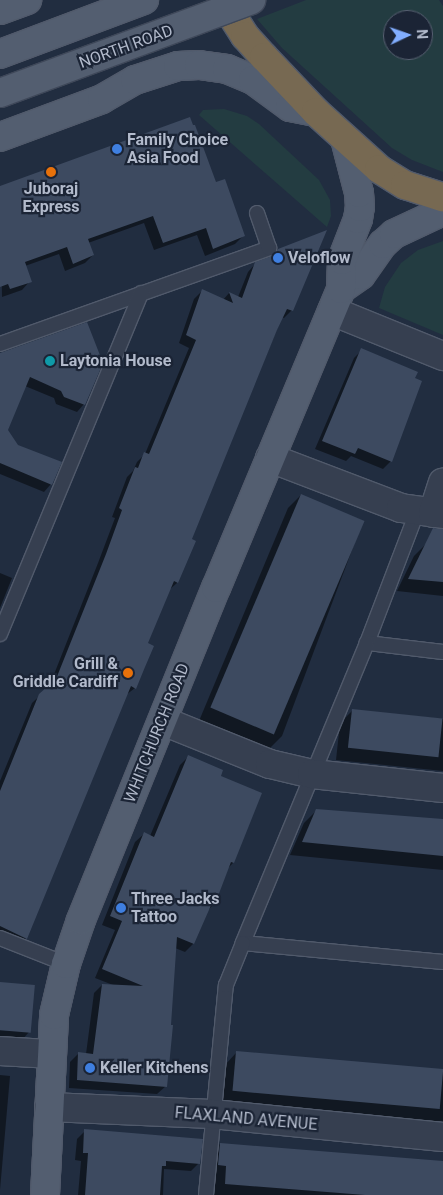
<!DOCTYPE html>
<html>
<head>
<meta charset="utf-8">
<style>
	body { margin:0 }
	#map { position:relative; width:443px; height:1195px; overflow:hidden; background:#212d40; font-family:Roboto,sans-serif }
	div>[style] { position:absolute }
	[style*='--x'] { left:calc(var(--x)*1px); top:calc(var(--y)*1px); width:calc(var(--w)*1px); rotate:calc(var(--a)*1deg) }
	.green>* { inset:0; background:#233c41 }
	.shadow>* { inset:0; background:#0007 }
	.building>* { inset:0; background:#3d4a60; transform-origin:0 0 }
	.roads { filter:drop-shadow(1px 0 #515a6b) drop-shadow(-1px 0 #515a6b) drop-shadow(0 1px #515a6b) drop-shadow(0 -1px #515a6b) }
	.lane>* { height:14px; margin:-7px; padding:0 7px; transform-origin:7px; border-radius:7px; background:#363f50 }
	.street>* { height:28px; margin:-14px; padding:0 14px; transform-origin:14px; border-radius:14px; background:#363f50 }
	.primary>* { height:28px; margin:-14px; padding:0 14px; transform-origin:14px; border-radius:14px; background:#535e70 }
	.highway>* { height:28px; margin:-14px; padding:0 14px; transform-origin:14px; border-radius:14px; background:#776952 }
	.bridges { filter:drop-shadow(1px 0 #3f4859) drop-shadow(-1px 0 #3f4859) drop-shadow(0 1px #3f4859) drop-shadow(0 -1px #3f4859) }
	.primary-bridge>* { height:28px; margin:-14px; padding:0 14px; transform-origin:14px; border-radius:14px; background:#535e70 }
	.dots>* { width:14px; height:14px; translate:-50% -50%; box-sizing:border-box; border:2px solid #1b2435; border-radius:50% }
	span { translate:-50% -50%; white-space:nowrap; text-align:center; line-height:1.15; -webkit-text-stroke:4.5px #1b2435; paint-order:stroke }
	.street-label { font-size:16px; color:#b2bacb }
	.poi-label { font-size:16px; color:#b2bacb; font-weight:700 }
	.left { translate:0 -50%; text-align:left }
	.right { translate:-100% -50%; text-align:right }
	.north { position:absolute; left:383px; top:10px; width:50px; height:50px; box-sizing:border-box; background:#1b2435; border:1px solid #576071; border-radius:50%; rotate:87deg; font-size:14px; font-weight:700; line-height:20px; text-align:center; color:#b2bacb }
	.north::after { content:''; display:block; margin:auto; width:18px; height:22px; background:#82aeff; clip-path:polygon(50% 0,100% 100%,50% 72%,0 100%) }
</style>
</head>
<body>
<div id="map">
	<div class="green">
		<i style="clip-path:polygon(evenodd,306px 0,439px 0,443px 6px,443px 172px,412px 160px,392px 148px,282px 48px,257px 19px,306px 0,393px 20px,423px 20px,423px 50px,393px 50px,393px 20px)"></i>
		<i style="clip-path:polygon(224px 109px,247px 116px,259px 124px,319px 180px,330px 200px,331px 216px,327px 227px,199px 115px,203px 110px)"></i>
		<i style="clip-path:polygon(443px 241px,443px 335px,379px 308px,385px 287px,401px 263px,418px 250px)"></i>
	</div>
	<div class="shadow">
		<i style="clip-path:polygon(216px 183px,243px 236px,235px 244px,205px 256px,197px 235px,154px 250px,144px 223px,88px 243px,93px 255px,85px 263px,65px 271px,59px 254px,25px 266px,30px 281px,22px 290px,2px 297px,0 188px)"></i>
		<i style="clip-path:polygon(256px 263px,292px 310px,284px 318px,282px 317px,190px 540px,177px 583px,169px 590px,147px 644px,135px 688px,126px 695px,26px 938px,18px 946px,0 938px,0 781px,32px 703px,49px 687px,98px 563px,115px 518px,112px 517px,127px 477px,133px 471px,137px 462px,145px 454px,189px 348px,179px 343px,194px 299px,202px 291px,223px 300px,229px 293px,238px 297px,248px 272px)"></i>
		<i style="clip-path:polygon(362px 350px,391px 461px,383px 469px,351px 456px,346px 461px,315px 449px,354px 358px)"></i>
		<i style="clip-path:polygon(0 354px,84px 404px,77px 412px,56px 404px,54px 398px,25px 386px,7px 431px,17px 446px,51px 484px,44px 492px,0 474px)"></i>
		<i style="clip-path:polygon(301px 495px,363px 521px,282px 736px,269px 749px,199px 721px,288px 508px)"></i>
		<i style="clip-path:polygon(427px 543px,443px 545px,443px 596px,397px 591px,414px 556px)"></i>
		<i style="clip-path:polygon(0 573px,12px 578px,0 608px)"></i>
		<i style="clip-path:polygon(353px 710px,443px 719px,443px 771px,336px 760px,340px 723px)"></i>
		<i style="clip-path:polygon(188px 757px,219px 777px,261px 794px,233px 863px,228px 868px,214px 904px,208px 910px,193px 944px,185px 952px,175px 948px,166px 1086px,157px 1094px,69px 1088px,70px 1062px,78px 1054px,86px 1054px,94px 993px,102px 985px,113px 985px,95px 978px,115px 930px,102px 925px,135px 842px,144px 834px,150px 836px,180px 765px)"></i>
		<i style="clip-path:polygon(317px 810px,443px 821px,443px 870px,290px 855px,304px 823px)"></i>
		<i style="clip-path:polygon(0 983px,29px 1032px,22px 1040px,0 1037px)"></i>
		<i style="clip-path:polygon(236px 1053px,443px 1070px,443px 1122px,220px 1104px,224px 1066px)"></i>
		<i style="clip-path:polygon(0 1075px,10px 1076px,0 1190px)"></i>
		<i style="clip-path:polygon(85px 1131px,199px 1163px,191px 1171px,164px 1169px,163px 1195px,78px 1195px,81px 1161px,75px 1160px,77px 1139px)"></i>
		<i style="clip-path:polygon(220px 1144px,443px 1162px,443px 1195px,213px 1195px,207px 1157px)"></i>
	</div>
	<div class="building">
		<i style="clip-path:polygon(190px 117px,193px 125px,195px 125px,216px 182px,225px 179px,245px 236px,213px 249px,206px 228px,163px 243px,153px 216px,88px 239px,94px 255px,73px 264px,67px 247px,25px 262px,32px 282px,10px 289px,8px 284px,0 287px,0 186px)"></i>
		<i style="clip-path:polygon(327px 230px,293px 311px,287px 309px,277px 330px,192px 539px,196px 541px,178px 583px,174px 581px,148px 643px,154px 646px,145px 667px,136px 689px,131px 686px,27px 939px,0 926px,0 791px,39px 694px,56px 679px,106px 554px,122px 510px,119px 508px,135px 467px,138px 468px,144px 452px,149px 454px,196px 340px,186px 335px,202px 289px,233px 303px,229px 292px,242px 298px,255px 262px,272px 256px,278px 249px)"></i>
		<i style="clip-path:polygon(87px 322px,103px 363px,85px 405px,64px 397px,61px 391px,30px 377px,8px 430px,18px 445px,62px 462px,52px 485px,0 463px,0 353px)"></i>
		<i style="clip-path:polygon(361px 348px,418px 372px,415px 378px,422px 381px,392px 462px,358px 448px,355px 454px,322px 441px)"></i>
		<i style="left:301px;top:494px;width:69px;height:232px;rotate:23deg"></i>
		<i style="clip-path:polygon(433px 528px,443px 529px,443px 582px,408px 579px)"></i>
		<i style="left:352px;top:709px;width:91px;height:39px;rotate:6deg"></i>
		<i style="clip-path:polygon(188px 755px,223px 770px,221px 776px,262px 793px,234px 863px,231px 862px,215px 904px,212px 903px,194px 944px,177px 937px,171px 1025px,173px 1025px,167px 1087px,77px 1080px,78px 1052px,93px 1054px,102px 984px,143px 986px,102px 969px,122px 921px,110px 916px,144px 832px,154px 837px)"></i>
		<i style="clip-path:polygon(316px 809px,443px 819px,443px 856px,302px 842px)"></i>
		<i style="left:0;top:982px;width:35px;height:48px;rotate:5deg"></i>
		<i style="left:236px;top:1051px;width:208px;height:40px;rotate:5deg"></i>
		<i style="clip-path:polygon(84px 1129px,203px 1139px,200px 1164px,166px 1161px,166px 1166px,162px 1166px,160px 1195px,85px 1195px,88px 1153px,83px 1153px)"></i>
		<i style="clip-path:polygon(220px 1143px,443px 1161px,443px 1195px,365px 1195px,225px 1184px,226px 1166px,218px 1165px)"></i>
	</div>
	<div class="roads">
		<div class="lane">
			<i style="--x:0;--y:344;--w:286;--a:-19.6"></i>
			<i style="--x:269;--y:248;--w:37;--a:-109"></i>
			<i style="--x:0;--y:634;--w:369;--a:-67.5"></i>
			<i style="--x:367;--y:643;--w:140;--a:-69.1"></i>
			<i style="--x:443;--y:652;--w:77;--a:-173.2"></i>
			<i style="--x:367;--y:643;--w:325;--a:112.5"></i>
			<i style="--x:243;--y:943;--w:201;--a:5.4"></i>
			<i style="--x:0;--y:938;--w:71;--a:21.5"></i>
			<i style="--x:206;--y:1195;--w:211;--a:-84.6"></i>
			<i style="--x:226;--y:985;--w:45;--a:-68"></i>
		</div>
		<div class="street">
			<i style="--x:332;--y:311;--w:120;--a:22.1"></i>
			<i style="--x:270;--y:458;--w:140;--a:20.9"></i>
			<i style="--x:401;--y:508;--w:42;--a:8.1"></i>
			<i style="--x:433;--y:513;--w:32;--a:-72"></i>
			<i style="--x:163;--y:721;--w:115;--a:21.9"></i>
			<i style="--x:270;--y:764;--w:43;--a:13.4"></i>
			<i style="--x:312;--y:774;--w:132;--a:6.1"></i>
			<i style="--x:0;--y:1051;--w:51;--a:3.4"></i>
			<i style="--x:49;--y:1107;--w:163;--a:2.5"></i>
			<i style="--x:212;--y:1114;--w:232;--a:5.7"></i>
		</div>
		<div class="primary">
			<i style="--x:0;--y:10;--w:29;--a:-20"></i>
			<i style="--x:0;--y:54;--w:154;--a:-20.6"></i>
			<i style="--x:0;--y:137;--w:109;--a:-20.4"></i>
			<i style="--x:102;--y:99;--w:38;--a:-30"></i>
			<i style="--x:135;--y:80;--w:45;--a:-18"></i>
			<i style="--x:178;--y:66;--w:21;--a:-3"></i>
			<i style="--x:199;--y:65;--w:28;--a:8"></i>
			<i style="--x:227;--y:69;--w:28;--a:23"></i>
			<i style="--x:253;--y:80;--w:46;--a:36.1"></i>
			<i style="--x:290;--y:107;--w:26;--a:11"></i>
			<i style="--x:341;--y:289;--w:24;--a:-35"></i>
			<i style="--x:361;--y:275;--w:38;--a:-55"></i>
			<i style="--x:383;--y:244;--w:15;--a:-42"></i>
			<i style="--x:394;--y:234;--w:54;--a:-25.1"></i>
			<i style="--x:45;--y:1195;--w:180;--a:-87.1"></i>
			<i style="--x:54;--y:1015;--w:52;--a:-76.8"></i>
			<i style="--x:66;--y:964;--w:46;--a:-71.2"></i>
			<i style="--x:81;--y:920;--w:358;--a:-67.9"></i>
			<i style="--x:216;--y:588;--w:324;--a:-67.3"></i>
			<i style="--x:341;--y:289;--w:29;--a:-88"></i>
			<i style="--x:342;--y:260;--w:44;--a:-68.7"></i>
			<i style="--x:358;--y:219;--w:12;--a:-81"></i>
			<i style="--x:360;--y:207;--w:14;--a:-94"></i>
			<i style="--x:359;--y:193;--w:56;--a:-104.5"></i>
		</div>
		<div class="highway">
			<i style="--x:222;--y:0;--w:43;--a:57.4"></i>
			<i style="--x:245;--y:36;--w:28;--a:48"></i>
			<i style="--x:264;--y:57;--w:76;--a:46.6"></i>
			<i style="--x:316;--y:112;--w:85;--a:42.1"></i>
			<i style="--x:379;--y:169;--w:31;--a:32"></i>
			<i style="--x:405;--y:185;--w:40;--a:18"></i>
		</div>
	</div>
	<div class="bridges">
		<div class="primary-bridge">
			<i style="--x:0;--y:93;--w:268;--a:-20.3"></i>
		</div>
	</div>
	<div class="dots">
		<i style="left:117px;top:149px;background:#3f7fe0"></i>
		<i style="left:51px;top:172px;background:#e8710a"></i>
		<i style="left:278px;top:258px;background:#3f7fe0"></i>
		<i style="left:50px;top:361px;background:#0f9aa8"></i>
		<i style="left:128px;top:673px;background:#e8710a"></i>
		<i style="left:121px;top:908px;background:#3f7fe0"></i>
		<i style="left:90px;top:1068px;background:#3f7fe0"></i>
	</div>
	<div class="street-label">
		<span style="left:126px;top:47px;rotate:-20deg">NORTH ROAD</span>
		<span style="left:157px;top:733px;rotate:-68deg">WHITCHURCH ROAD</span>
		<span style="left:246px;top:1119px;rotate:5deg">FLAXLAND AVENUE</span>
	</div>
	<div class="poi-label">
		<span class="left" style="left:127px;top:149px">Family Choice<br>Asia Food</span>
		<span style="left:51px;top:198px">Juboraj<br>Express</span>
		<span class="left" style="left:288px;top:258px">Veloflow</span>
		<span class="left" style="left:60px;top:361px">Laytonia House</span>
		<span class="right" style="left:118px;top:673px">Grill &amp;<br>Griddle Cardiff</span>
		<span class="left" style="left:131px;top:908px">Three Jacks<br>Tattoo</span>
		<span class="left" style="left:100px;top:1068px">Keller Kitchens</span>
	</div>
	<div class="north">N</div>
</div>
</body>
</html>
